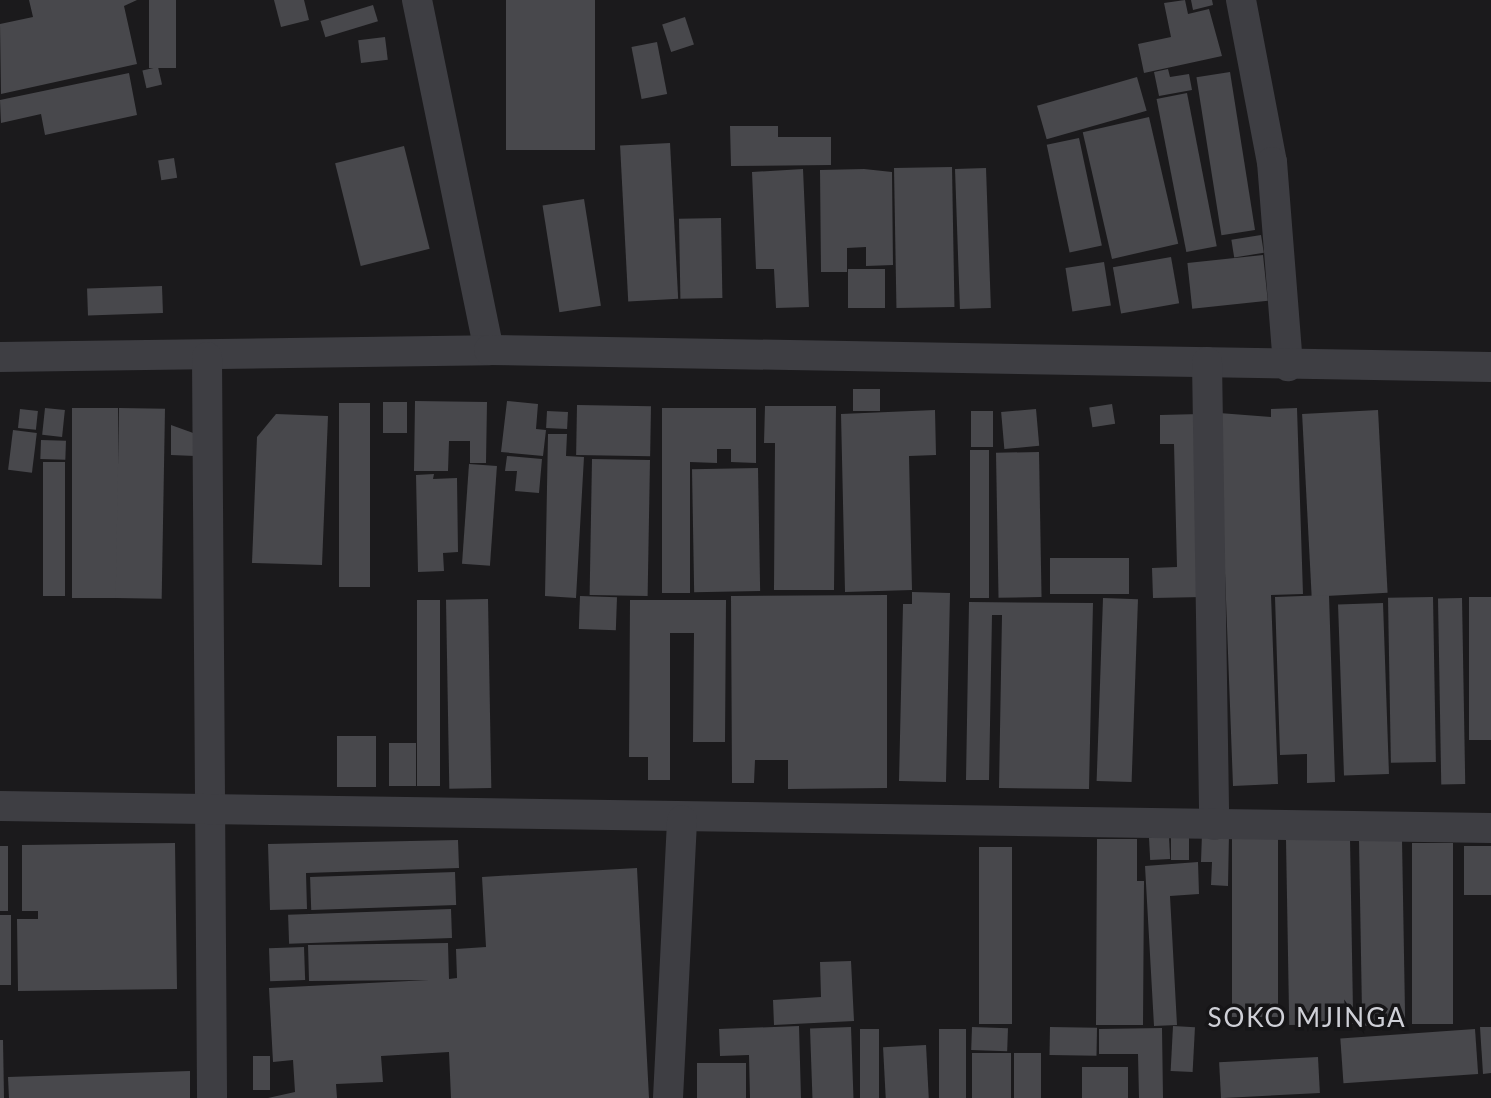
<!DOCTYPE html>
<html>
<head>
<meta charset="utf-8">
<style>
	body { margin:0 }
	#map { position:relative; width:1491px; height:1098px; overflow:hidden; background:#1b1a1c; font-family:Lato,sans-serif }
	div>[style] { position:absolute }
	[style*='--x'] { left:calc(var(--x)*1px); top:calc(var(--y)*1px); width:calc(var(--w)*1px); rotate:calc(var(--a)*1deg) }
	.building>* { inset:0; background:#48484c; transform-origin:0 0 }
	.minor>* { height:30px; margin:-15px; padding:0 15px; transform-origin:15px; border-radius:15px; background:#3e3e43 }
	span { translate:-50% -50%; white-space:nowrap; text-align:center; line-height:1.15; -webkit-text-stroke:7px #161517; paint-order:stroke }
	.quarter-label { font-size:26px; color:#cfd0d7; letter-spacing:2px }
</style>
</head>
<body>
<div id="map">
	<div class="building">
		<i style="clip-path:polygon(29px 0,137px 0,124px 6px,137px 64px,1px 94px,0 24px,33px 17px)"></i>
		<i style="left:149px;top:0;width:27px;height:68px"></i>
		<i style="clip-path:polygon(274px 0,304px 0,309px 20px,281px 27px)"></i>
		<i style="left:506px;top:0;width:89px;height:150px"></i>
		<i style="clip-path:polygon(1185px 0,1188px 14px,1209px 9px,1222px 56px,1144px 73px,1138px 44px,1171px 37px,1164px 3px)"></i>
		<i style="clip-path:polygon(1191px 0,1212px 0,1213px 5px,1193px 10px)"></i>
		<i style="left:373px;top:5px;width:17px;height:55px;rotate:73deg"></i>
		<i style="left:685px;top:17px;width:29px;height:24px;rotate:72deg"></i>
		<i style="left:385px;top:37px;width:23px;height:27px;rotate:83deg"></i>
		<i style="left:657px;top:42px;width:53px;height:26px;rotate:79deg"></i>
		<i style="left:158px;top:67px;width:18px;height:16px;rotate:77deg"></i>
		<i style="clip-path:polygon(1168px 69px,1170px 77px,1189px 74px,1192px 90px,1159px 96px,1154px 72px)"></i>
		<i style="left:1230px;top:72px;width:160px;height:34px;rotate:81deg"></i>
		<i style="clip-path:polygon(129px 73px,137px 115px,45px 135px,41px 114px,1px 123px,0 100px)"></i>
		<i style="left:1137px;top:77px;width:35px;height:104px;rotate:74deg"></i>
		<i style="left:1187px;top:93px;width:156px;height:31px;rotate:79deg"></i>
		<i style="left:1149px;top:117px;width:130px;height:68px;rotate:77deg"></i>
		<i style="clip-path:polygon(730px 126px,778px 126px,778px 137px,831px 137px,831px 165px,731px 166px)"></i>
		<i style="left:1079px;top:138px;width:110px;height:33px;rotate:78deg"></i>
		<i style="left:670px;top:143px;width:156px;height:50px;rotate:87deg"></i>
		<i style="left:404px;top:146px;width:106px;height:71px;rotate:76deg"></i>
		<i style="left:174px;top:158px;width:20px;height:16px;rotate:81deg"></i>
		<i style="left:952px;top:167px;width:140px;height:58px;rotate:89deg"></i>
		<i style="left:986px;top:168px;width:140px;height:31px;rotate:88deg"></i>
		<i style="clip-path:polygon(803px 169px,809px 307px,776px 308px,774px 269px,756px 269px,752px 172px)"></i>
		<i style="clip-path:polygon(864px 169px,892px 172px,893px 265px,866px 266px,866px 247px,847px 248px,847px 272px,821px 272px,820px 170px)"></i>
		<i style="left:584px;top:199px;width:108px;height:42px;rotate:81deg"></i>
		<i style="left:721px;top:218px;width:80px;height:42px;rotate:89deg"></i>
		<i style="left:1261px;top:235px;width:18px;height:30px;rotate:81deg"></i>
		<i style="left:1263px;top:255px;width:46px;height:76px;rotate:84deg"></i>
		<i style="left:1171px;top:257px;width:47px;height:59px;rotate:80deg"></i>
		<i style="left:1104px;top:262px;width:44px;height:39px;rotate:81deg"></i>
		<i style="left:885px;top:269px;width:39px;height:37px;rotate:90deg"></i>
		<i style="left:162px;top:286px;width:27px;height:75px;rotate:88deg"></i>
		<i style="left:853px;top:389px;width:27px;height:22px"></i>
		<i style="clip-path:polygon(415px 401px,487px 402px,486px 463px,470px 463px,470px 441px,449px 441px,448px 471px,414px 471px)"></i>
		<i style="clip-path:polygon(507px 401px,538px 404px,536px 429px,546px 430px,543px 456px,501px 452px)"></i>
		<i style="left:383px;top:402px;width:24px;height:31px"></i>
		<i style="left:339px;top:403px;width:31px;height:184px"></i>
		<i style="left:1112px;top:404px;width:20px;height:23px;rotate:81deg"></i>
		<i style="left:577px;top:405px;width:74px;height:50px;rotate:1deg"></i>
		<i style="clip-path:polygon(765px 406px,836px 406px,834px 590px,774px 590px,775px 443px,764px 443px)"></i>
		<i style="left:45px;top:408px;width:20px;height:27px;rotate:6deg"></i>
		<i style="left:72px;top:408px;width:46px;height:190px"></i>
		<i style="left:119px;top:408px;width:46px;height:190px;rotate:1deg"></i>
		<i style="clip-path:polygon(662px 408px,756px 408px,756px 463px,731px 462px,731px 449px,717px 449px,717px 463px,690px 462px,690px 593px,662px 593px)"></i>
		<i style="clip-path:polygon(1297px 408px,1303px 594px,1271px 595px,1278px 784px,1233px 786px,1219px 413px,1271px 417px,1271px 409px)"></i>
		<i style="left:20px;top:409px;width:18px;height:19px;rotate:6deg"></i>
		<i style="left:1036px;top:409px;width:37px;height:35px;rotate:85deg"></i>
		<i style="clip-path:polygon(935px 410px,936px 455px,909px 456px,912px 590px,845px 592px,841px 414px)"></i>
		<i style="left:1378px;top:410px;width:183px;height:76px;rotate:87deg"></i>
		<i style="left:547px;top:411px;width:21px;height:17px;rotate:3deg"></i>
		<i style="left:971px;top:411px;width:22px;height:36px"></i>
		<i style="clip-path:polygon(276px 414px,328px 416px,322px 565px,252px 563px,257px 437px)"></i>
		<i style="clip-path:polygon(1200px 414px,1203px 597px,1153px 598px,1152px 568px,1177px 567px,1174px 444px,1160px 444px,1160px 415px)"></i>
		<i style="clip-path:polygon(171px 425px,196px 434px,195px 456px,171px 455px)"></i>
		<i style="left:13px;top:430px;width:24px;height:40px;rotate:7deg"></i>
		<i style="clip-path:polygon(548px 434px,567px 434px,566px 456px,584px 457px,576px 598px,545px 596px)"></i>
		<i style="left:41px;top:440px;width:25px;height:19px;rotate:2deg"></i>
		<i style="left:989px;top:450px;width:148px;height:19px;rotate:90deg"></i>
		<i style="left:1039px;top:452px;width:145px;height:43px;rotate:89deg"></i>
		<i style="clip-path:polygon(507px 456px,542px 459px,539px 493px,515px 491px,517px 471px,505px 471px)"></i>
		<i style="left:592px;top:459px;width:58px;height:136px;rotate:1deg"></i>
		<i style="left:43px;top:462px;width:22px;height:134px"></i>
		<i style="left:469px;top:464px;width:28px;height:100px;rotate:4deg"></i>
		<i style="left:758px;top:468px;width:123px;height:66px;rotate:89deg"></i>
		<i style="clip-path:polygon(434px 474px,433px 479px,457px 478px,458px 552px,443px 553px,444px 571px,418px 572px,416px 475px)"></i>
		<i style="left:1050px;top:558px;width:79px;height:36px"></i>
		<i style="clip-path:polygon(912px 592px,950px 593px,946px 782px,899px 781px,903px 604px,912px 604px)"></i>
		<i style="clip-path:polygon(887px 595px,887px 788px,788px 789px,788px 760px,755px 760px,754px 783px,732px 783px,731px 596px)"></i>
		<i style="clip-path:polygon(1329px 595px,1335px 782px,1307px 783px,1307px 754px,1280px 755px,1275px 597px)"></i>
		<i style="left:580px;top:596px;width:37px;height:33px;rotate:2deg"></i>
		<i style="left:1433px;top:597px;width:165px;height:45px;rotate:89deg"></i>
		<i style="left:1491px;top:597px;width:143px;height:22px;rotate:90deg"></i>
		<i style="left:1103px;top:598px;width:35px;height:183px;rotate:2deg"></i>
		<i style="left:1462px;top:598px;width:186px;height:24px;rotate:89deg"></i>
		<i style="left:488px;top:599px;width:189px;height:42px;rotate:89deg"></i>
		<i style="left:417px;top:600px;width:23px;height:186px"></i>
		<i style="clip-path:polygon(630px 600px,726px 600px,725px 742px,693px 742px,694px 633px,670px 633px,670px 780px,648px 780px,648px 757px,629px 757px)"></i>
		<i style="clip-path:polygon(969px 602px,1093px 603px,1089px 789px,999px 788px,1002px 615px,992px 615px,989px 780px,966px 780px)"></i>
		<i style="left:1383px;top:603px;width:171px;height:45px;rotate:88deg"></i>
		<i style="left:337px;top:736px;width:39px;height:51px"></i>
		<i style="left:389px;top:743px;width:27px;height:43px"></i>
		<i style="clip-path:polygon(1202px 833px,1229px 834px,1228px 886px,1211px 885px,1212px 862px,1201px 862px)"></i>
		<i style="left:1232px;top:835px;width:46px;height:182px"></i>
		<i style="left:1169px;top:837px;width:22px;height:20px;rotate:87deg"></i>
		<i style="left:1189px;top:837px;width:23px;height:18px;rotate:90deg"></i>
		<i style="clip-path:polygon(1097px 839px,1137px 839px,1137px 881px,1144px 881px,1143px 1025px,1096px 1025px)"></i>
		<i style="left:1350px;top:839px;width:185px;height:64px;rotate:89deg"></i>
		<i style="clip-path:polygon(458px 840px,459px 868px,306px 873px,307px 909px,270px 910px,268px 844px)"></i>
		<i style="left:1402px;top:840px;width:185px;height:43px;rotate:89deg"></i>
		<i style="clip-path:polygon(175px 843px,177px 989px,18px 991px,17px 919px,38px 919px,38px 911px,22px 911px,22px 845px)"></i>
		<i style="left:1412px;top:843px;width:41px;height:181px"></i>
		<i style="left:0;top:846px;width:8px;height:65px"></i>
		<i style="left:1464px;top:846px;width:27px;height:49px"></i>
		<i style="left:979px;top:847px;width:33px;height:177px"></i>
		<i style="clip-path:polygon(1198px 862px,1199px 894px,1170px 896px,1177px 1025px,1154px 1026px,1145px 866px)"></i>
		<i style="clip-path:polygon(637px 868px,649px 1098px,451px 1098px,449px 1052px,381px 1056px,383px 1082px,336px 1084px,337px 1098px,268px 1098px,295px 1092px,293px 1060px,273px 1062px,269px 988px,429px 980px,309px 981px,308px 945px,448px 943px,449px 979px,457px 978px,456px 949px,486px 947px,482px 877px)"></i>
		<i style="left:455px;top:872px;width:33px;height:145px;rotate:88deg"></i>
		<i style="left:451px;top:909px;width:29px;height:163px;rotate:88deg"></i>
		<i style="left:0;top:915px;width:11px;height:70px"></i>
		<i style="left:304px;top:947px;width:33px;height:35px;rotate:88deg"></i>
		<i style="clip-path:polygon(851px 961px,854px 1021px,774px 1025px,773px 1000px,821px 997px,820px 962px)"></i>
		<i style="clip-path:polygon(799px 1026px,801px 1098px,750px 1098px,749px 1055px,720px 1056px,719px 1029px)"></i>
		<i style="left:1173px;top:1026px;width:22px;height:45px;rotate:3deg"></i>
		<i style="left:851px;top:1027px;width:71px;height:41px;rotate:88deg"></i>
		<i style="left:972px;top:1027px;width:36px;height:23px;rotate:2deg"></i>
		<i style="left:1050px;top:1027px;width:47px;height:28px;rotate:1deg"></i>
		<i style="clip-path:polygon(1480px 1027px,1491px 1027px,1491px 1073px,1483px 1074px)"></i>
		<i style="clip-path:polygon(1162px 1028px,1163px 1098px,1139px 1098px,1138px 1054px,1099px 1054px,1099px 1029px)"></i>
		<i style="left:860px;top:1029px;width:19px;height:69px"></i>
		<i style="left:966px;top:1029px;width:69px;height:27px;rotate:90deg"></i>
		<i style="left:1475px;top:1029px;width:45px;height:135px;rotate:86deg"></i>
		<i style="clip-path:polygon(0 1040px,3px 1040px,4px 1098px,0 1098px)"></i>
		<i style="left:926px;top:1045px;width:53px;height:43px;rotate:87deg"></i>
		<i style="left:972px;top:1053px;width:39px;height:45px"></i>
		<i style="left:1014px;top:1053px;width:27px;height:45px"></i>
		<i style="left:253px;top:1056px;width:17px;height:34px"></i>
		<i style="left:1318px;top:1057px;width:36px;height:99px;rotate:87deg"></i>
		<i style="left:746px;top:1063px;width:35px;height:49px;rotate:90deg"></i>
		<i style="left:1128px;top:1067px;width:31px;height:46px;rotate:90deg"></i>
		<i style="clip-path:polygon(190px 1071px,190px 1098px,9px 1098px,8px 1077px)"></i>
	</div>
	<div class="minor">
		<i style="--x:417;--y:0;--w:357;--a:78.4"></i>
		<i style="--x:1241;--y:0;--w:165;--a:79.2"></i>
		<i style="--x:1272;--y:162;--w:205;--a:85.5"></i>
		<i style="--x:0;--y:357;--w:489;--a:-0.8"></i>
		<i style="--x:489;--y:350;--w:1002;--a:0.97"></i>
		<i style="--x:207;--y:357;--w:741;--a:89.61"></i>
		<i style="--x:1207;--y:362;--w:463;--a:89.1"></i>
		<i style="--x:0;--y:806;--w:1491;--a:0.85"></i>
		<i style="--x:668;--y:1098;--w:278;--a:-87.1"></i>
	</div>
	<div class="quarter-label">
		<span style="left:1307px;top:1018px">SOKO MJINGA</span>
	</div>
</div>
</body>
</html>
